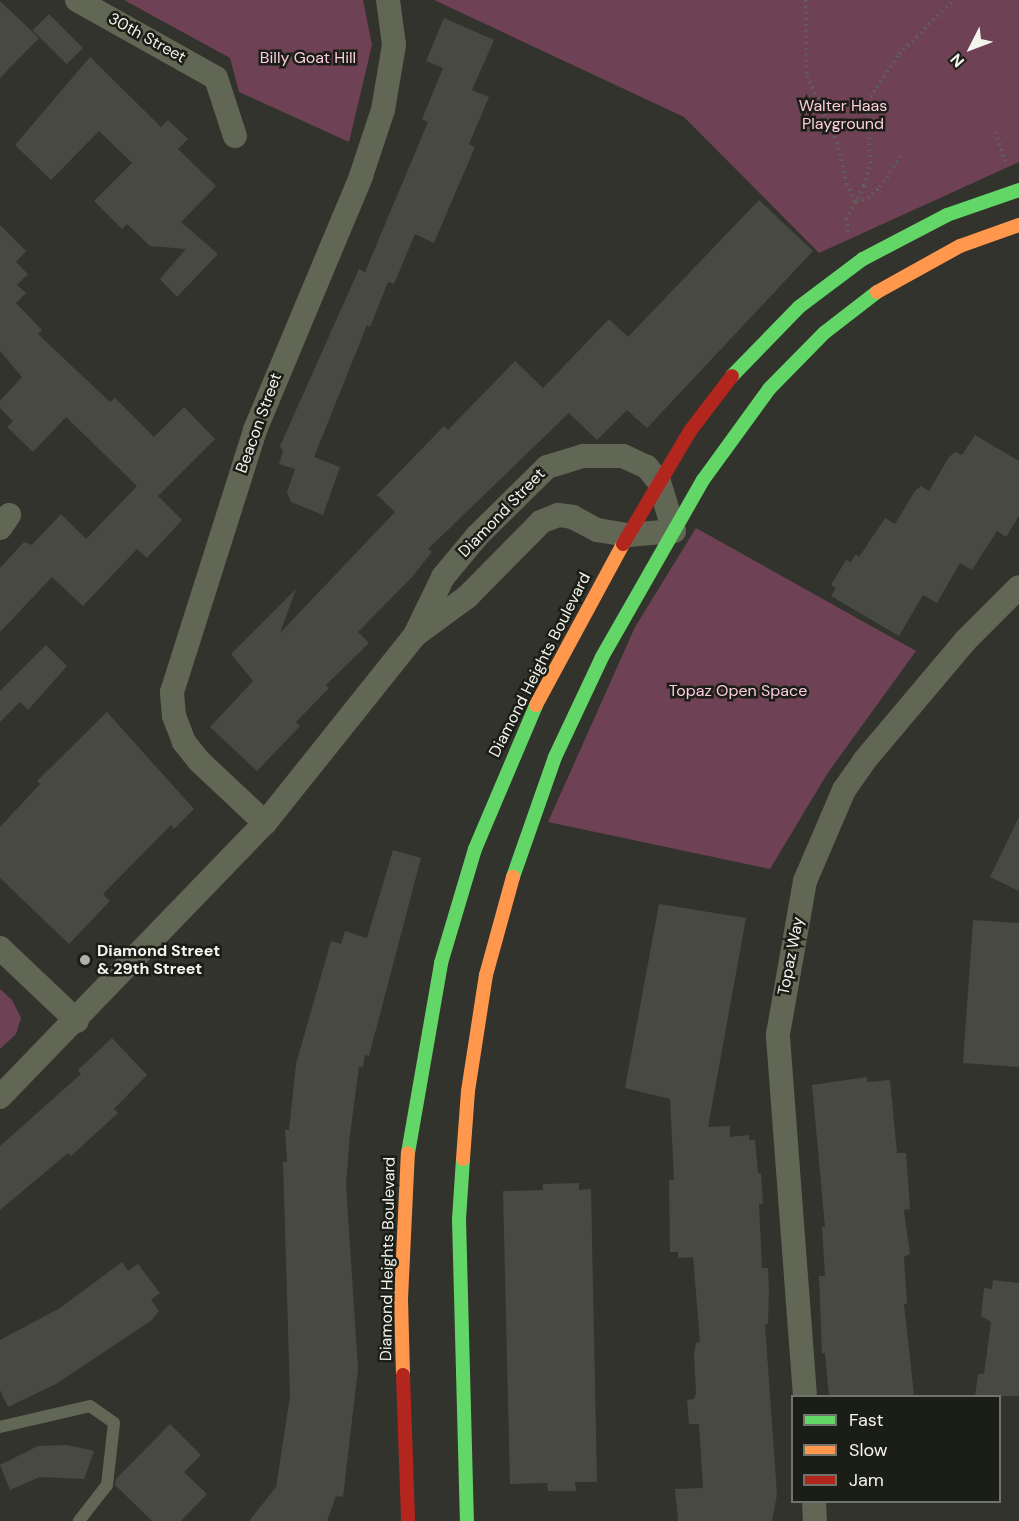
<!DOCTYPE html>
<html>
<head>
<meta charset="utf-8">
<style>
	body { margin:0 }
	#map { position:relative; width:1019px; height:1521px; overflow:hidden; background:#32332c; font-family:"DM Sans",sans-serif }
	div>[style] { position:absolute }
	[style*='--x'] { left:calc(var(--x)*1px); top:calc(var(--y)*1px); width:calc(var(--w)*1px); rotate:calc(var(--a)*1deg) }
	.green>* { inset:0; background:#6e4155 }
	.building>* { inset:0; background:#484943; transform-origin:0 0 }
	.path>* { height:4px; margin-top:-2px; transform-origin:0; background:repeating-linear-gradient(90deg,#5f6256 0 1.5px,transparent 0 6px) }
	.lane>* { height:12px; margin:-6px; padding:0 6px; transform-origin:6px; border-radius:6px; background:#626654 }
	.street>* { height:24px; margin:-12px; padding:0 12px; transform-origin:12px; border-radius:12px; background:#626654 }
	.fast>* { height:14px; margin:-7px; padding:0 7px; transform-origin:7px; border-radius:7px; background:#63d668 }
	.slow>* { height:14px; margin:-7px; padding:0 7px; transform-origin:7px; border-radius:7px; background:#ff974d }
	.jam>* { height:14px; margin:-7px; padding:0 7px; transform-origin:7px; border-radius:7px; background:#b3261e }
	.dots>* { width:16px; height:16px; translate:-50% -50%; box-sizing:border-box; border:3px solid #1b1d17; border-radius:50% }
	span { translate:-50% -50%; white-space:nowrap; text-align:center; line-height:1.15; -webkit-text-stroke:5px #1b1d17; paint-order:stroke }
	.street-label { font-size:16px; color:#f3f5ed }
	.park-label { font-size:16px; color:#fdcce1 }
	.poi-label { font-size:16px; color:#f3f5ed; font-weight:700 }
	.left { translate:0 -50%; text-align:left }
	.legend { position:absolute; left:791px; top:1395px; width:210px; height:108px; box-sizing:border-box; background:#1b1d17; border:2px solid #71736d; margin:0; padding:8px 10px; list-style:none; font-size:18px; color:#f3f5ed }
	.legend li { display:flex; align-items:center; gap:12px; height:30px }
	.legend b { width:30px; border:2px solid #71736d }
	.north { position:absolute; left:941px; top:18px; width:60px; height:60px; -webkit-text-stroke:4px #1b1d17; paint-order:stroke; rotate:228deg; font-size:16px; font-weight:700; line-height:24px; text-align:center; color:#f3f5ed }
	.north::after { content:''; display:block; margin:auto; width:21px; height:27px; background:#f3f5ed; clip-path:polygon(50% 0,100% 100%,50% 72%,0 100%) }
</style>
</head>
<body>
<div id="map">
	<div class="green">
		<i style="clip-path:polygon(124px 0,363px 0,372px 45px,349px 142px,239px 92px,230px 58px)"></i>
		<i style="clip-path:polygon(434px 0,1019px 0,1019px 162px,819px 253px,684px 117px)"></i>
		<i style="clip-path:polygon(696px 528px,916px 651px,827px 774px,770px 869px,548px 822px,635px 627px)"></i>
		<i style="clip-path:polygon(0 989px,12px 1000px,21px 1018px,16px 1034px,0 1049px)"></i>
	</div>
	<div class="building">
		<i style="clip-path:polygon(0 1px,39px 38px,0 78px)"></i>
		<i style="left:49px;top:14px;width:48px;height:23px;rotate:45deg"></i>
		<i style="clip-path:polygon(444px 18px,494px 40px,472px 90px,489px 97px,469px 144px,475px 147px,434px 243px,415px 234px,394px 284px,388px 282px,370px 327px,367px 325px,314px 457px,340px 467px,323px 515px,291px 502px,287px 492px,295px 469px,279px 464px,283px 451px,280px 446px,359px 269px,365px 272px,428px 122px,422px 119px,443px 68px,426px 61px)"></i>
		<i style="clip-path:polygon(90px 57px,161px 127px,168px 120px,188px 139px,178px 149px,216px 186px,181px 222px,218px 254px,177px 297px,160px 279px,186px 249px,150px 246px,127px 224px,122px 229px,94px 201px,132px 163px,99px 131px,51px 180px,15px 145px)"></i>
		<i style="clip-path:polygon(759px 200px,813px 251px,647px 428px,627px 410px,597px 440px,569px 413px,428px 549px,432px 552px,412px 577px,358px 632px,369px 643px,326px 685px,329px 688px,296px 722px,300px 726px,257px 771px,210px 727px,253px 681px,231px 654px,296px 589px,280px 633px,395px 512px,377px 495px,444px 426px,448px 430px,515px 361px,543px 388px,609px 319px,628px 337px)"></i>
		<i style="clip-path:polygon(0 225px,26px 251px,16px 262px,28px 274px,17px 285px,26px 293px,16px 303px,42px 330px,38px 334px,110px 402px,115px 398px,154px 437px,184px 407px,215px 439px,158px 496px,182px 520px,147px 558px,137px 549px,83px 606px,52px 577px,0 632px,0 568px,24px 542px,32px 545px,61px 514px,86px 539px,137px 486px,66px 417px,33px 452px,7px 427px,13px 421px,0 408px,0 401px,22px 377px,0 351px)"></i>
		<i style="clip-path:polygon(975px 435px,1019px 461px,1019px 516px,1006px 537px,997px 531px,972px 570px,960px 563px,937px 603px,923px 595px,899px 636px,831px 596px,836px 588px,831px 585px,846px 560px,851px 562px,856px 554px,859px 557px,885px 518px,895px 524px,915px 491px,921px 486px,929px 491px,949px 457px,955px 452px,962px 455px)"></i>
		<i style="clip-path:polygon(46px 645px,67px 666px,28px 710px,20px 702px,0 722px,0 691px)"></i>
		<i style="clip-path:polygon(107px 712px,194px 809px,174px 829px,171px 825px,103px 894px,110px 901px,69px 944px,0 878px,0 827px,40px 784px,37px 781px)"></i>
		<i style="clip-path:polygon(1019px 817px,1019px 891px,990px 877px)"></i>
		<i style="clip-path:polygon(393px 850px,421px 858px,369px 1056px,365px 1055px,363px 1067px,359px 1066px,350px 1135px,346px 1184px,358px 1369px,343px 1497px,336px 1496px,327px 1521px,249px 1521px,276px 1487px,290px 1396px,283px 1162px,287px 1162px,285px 1130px,289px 1130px,296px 1064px,331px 941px,341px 944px,345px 931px,367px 938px)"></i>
		<i style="clip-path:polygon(659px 904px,746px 918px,708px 1127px,730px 1126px,730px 1137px,749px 1135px,749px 1140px,755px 1140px,758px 1173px,761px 1173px,763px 1204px,759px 1204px,762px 1268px,768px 1268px,769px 1290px,768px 1324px,765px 1324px,777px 1495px,772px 1521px,678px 1521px,675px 1489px,703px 1488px,699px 1424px,689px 1424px,687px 1400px,694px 1399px,696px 1393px,694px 1354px,696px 1343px,700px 1342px,693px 1257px,678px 1258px,678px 1252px,670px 1252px,669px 1180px,674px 1180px,670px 1099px,625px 1088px)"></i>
		<i style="clip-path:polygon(973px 920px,1019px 923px,1019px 1067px,963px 1063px)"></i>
		<i style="clip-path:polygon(112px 1038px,147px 1075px,114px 1109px,118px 1113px,71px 1156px,68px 1153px,0 1210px,0 1146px,81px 1074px,78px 1070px)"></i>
		<i style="clip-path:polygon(867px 1077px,867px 1082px,890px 1080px,897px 1153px,906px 1153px,910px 1209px,904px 1210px,910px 1254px,904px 1257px,907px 1304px,904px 1304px,914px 1394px,909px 1396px,829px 1396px,825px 1353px,822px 1353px,819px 1276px,825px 1276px,822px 1227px,825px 1227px,812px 1085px)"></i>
		<i style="clip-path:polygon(579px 1183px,579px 1190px,591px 1189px,597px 1482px,575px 1482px,576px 1491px,548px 1491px,547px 1483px,510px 1484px,503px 1191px,543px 1190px,543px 1184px)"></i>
		<i style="clip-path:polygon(122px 1262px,128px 1271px,138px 1264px,160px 1293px,151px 1300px,159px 1311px,152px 1320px,56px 1384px,8px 1407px,0 1390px,0 1340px,60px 1308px)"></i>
		<i style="clip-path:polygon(993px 1280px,1019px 1283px,1019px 1396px,975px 1396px,978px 1374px,984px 1374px,991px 1322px,981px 1316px,984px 1288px,992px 1289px)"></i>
		<i style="clip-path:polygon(170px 1424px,201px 1455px,184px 1472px,207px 1494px,181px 1521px,152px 1521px,115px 1485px,116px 1479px)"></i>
		<i style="clip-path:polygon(67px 1445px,94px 1451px,84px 1479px,40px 1477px,10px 1490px,0 1465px,38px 1446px)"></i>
	</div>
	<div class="path">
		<i style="--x:806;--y:0;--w:76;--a:89.2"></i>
		<i style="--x:807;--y:76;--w:72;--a:65.6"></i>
		<i style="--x:837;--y:142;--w:43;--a:76.6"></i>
		<i style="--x:847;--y:184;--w:19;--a:62"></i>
		<i style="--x:856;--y:201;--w:12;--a:-14"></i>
		<i style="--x:868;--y:198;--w:16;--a:-43"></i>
		<i style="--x:880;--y:187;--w:40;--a:-56"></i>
		<i style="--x:996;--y:132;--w:31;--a:73"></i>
		<i style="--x:848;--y:232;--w:13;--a:-99"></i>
		<i style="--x:846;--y:219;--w:38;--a:-61"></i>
		<i style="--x:864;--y:186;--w:24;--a:-75"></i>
		<i style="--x:870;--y:163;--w:61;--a:-92.8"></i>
		<i style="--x:867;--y:102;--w:58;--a:-56.3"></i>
		<i style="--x:899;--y:54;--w:77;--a:-44.5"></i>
	</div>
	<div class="lane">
		<i style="--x:0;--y:1427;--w:92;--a:-13.1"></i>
		<i style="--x:90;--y:1406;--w:29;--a:35"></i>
		<i style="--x:114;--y:1423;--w:62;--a:96.4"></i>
		<i style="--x:107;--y:1485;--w:46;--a:127.9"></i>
	</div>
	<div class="street">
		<i style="--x:77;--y:0;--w:159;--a:29.3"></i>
		<i style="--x:216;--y:78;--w:61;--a:71.9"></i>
		<i style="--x:0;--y:528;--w:16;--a:-55"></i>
		<i style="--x:265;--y:823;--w:89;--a:-136.8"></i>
		<i style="--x:200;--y:762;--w:26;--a:-129"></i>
		<i style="--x:184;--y:742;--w:28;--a:-111"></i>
		<i style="--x:174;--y:716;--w:24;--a:-95"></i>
		<i style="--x:172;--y:692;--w:275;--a:-72.4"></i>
		<i style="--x:255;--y:430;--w:275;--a:-67.3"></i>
		<i style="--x:361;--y:176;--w:70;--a:-71.6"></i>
		<i style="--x:383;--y:110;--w:66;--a:-80.4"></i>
		<i style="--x:394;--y:45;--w:45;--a:-97.6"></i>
		<i style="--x:0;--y:948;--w:106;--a:43.5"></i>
		<i style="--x:0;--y:1097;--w:381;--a:-46"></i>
		<i style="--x:265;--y:823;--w:241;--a:-51.4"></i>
		<i style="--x:415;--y:635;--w:64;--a:-64.2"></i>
		<i style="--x:443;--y:577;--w:53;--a:-50.3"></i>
		<i style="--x:477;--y:536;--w:98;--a:-44.6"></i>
		<i style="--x:547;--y:467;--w:38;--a:-17"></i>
		<i style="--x:583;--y:456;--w:40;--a:0"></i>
		<i style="--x:623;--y:456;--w:26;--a:25"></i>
		<i style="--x:647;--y:467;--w:19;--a:51"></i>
		<i style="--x:659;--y:482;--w:51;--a:73"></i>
		<i style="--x:674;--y:531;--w:46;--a:175"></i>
		<i style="--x:628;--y:535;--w:31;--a:-171"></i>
		<i style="--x:597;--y:530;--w:27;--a:-152"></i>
		<i style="--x:573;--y:517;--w:15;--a:-172"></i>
		<i style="--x:558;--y:515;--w:18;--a:158"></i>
		<i style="--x:541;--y:522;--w:105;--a:134.6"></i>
		<i style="--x:467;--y:597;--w:64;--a:143.8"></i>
		<i style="--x:805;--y:1396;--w:363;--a:-94.3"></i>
		<i style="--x:778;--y:1034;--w:155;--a:-80"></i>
		<i style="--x:805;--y:881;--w:99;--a:-66.8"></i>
		<i style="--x:844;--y:790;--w:35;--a:-55"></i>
		<i style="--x:864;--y:761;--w:157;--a:-49.9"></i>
		<i style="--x:965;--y:641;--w:76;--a:-45"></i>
		<i style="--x:814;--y:1502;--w:19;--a:87"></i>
	</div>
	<div class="fast">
		<i style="--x:732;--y:376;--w:96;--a:-45.8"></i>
		<i style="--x:799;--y:307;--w:80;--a:-36.9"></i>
		<i style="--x:863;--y:259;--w:95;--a:-27.6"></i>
		<i style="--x:947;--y:215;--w:76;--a:-19.1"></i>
		<i style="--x:513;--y:877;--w:127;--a:-70.7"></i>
		<i style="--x:555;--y:757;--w:110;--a:-64.8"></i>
		<i style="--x:602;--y:657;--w:204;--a:-60.3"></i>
		<i style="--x:703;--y:480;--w:112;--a:-54"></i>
		<i style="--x:769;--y:389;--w:78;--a:-45.5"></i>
		<i style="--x:824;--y:333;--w:67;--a:-37.7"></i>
		<i style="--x:408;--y:1153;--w:193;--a:-80.1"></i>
		<i style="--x:441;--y:963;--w:119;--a:-73.4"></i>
		<i style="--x:475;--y:849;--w:156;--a:-67"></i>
		<i style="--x:463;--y:1159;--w:60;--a:93.8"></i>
		<i style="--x:459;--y:1219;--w:302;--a:88.5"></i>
	</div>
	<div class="slow">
		<i style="--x:877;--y:292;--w:95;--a:-29"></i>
		<i style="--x:960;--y:246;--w:63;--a:-19.6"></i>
		<i style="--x:536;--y:705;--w:183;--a:-61.6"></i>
		<i style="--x:463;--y:1159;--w:68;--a:-85.8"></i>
		<i style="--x:468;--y:1091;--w:117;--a:-81.2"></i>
		<i style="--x:486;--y:975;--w:102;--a:-74.6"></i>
		<i style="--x:403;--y:1375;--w:76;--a:-91.5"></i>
		<i style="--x:401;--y:1299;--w:146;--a:-87.3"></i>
	</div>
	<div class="jam">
		<i style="--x:623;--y:544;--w:131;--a:-59.3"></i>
		<i style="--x:690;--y:431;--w:69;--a:-52.6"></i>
		<i style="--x:403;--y:1375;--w:146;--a:88"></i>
	</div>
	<div class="dots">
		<i style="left:85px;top:960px;background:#afb1a9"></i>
	</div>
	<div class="street-label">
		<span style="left:147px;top:38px;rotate:29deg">30th Street</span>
		<span style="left:259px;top:423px;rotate:-70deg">Beacon Street</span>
		<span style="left:502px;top:513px;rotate:-46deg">Diamond Street</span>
		<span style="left:540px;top:665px;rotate:-63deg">Diamond Heights Boulevard</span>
		<span style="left:791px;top:956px;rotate:-79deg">Topaz Way</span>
		<span style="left:388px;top:1259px;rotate:-89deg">Diamond Heights Boulevard</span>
	</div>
	<div class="park-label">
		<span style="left:308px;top:58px">Billy Goat Hill</span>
		<span style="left:843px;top:115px">Walter Haas<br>Playground</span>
		<span style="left:738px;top:691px">Topaz Open Space</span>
	</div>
	<div class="poi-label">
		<span class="left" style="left:97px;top:960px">Diamond Street<br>&amp; 29th Street</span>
	</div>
	<ul class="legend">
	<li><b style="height:8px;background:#63d668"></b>Fast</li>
	<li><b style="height:8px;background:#ff974d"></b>Slow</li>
	<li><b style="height:8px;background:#b3261e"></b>Jam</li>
	</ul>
	<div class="north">N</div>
</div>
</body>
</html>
